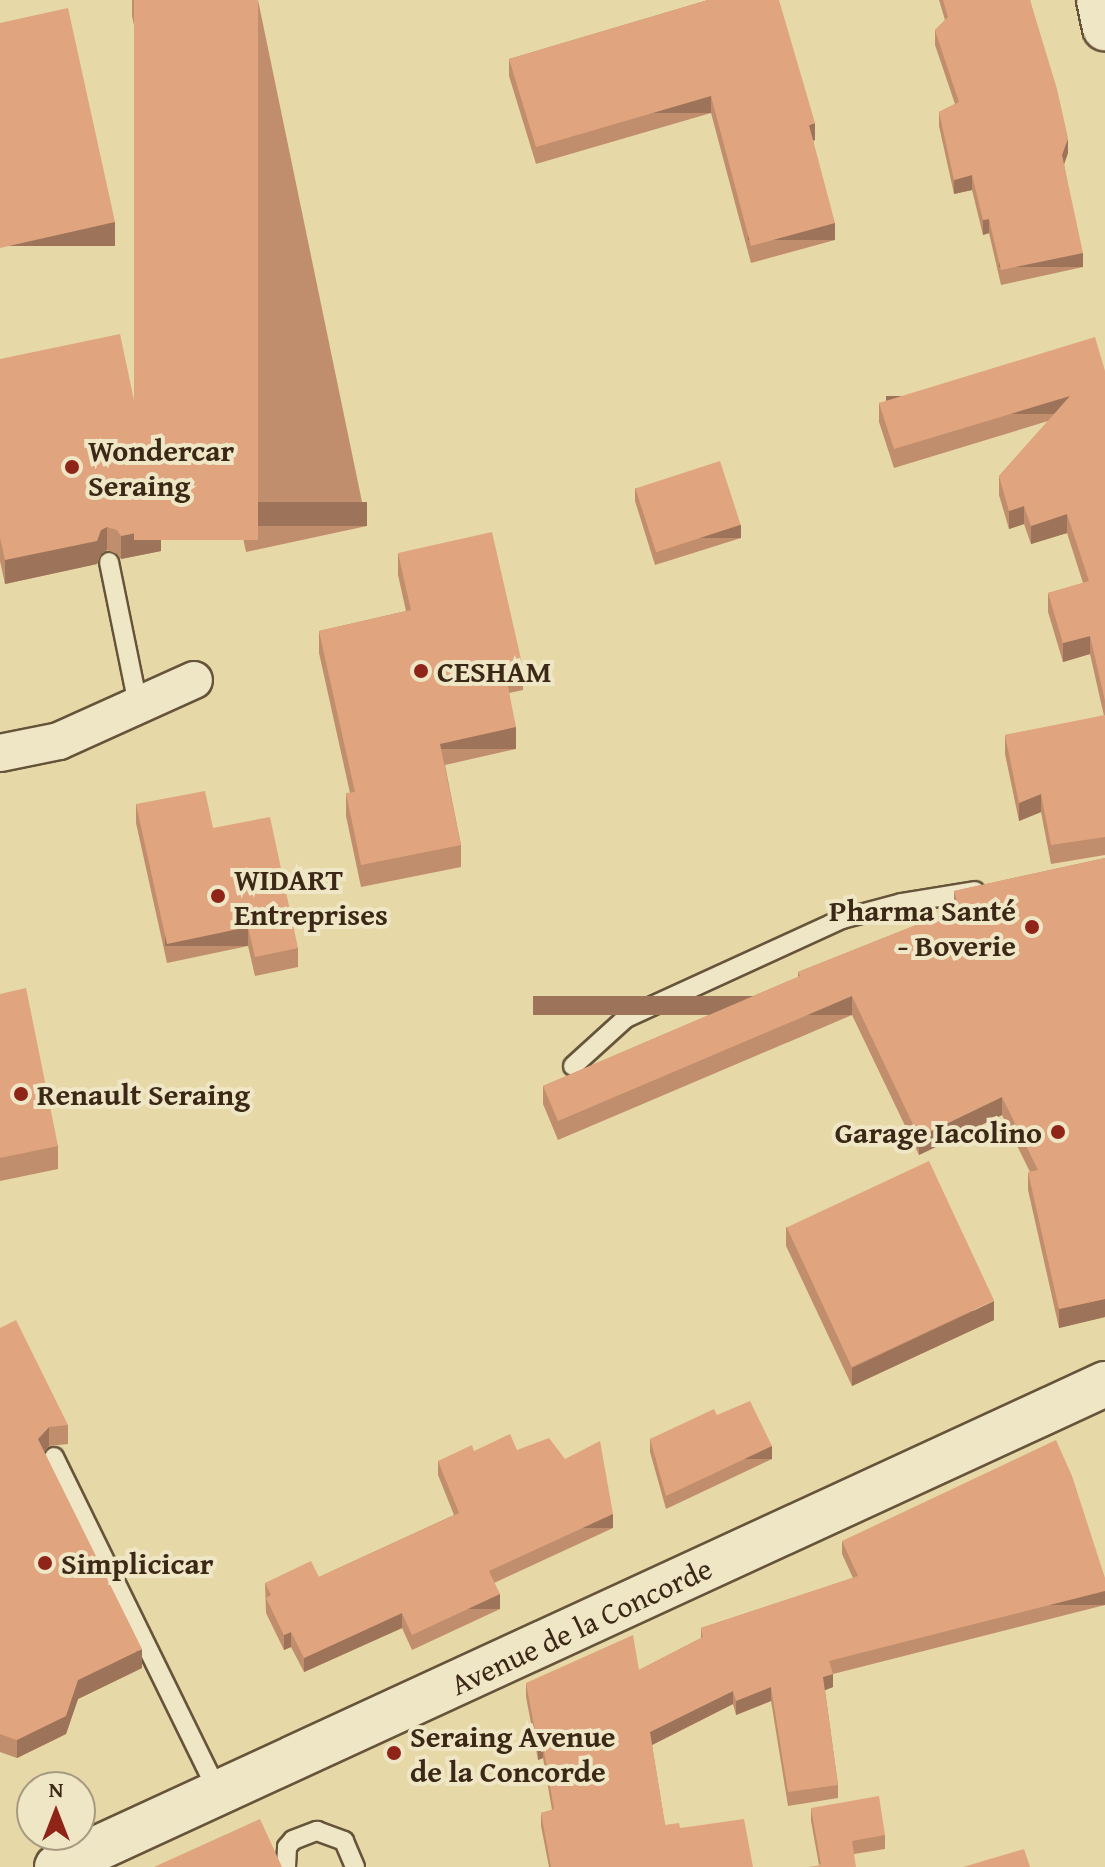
<!DOCTYPE html>
<html>
<head>
<meta charset="utf-8">
<style>
	body { margin:0 }
	#map { position:relative; width:1105px; height:1867px; overflow:hidden; background:#e6d8a7; font-family:"Gentium Book Plus",serif }
	div>[style] { position:absolute }
	[style*='--x'] { left:calc(var(--x)*1px); top:calc(var(--y)*1px); width:calc(var(--w)*1px); rotate:calc(var(--a)*1deg) }
	.roads { filter:drop-shadow(2px 0 #66543a) drop-shadow(-2px 0 #66543a) drop-shadow(0 2px #66543a) drop-shadow(0 -2px #66543a) }
	.service>* { height:18px; margin:-9px; padding:0 9px; transform-origin:9px; border-radius:9px; background:#efe6c6 }
	.minor>* { height:36px; margin:-18px; padding:0 18px; transform-origin:18px; border-radius:18px; background:#efe6c6 }
	.tertiary>* { height:44px; margin:-22px; padding:0 22px; transform-origin:22px; border-radius:22px; background:#efe6c6 }
	.wall>* { inset:0; background:#c18e6d }
	.shaded-wall>* { inset:0; background:#9d7459; transform-origin:0 0 }
	.building>* { inset:0; background:#e0a57f; transform-origin:0 0 }
	.dots>* { width:22px; height:22px; translate:-50% -50%; box-sizing:border-box; border:4px solid #efe6c6; border-radius:50% }
	span { translate:-50% -50%; white-space:nowrap; text-align:center; line-height:1.15; -webkit-text-stroke:8px #efe6c6; paint-order:stroke }
	.poi-label { font-size:30px; color:#3b2816; font-weight:700 }
	.left { translate:0 -50%; text-align:left }
	.right { translate:-100% -50%; text-align:right }
	.street-label { font-size:30px; color:#3b2816 }
	.north { position:absolute; left:16px; top:1771px; width:80px; height:80px; box-sizing:border-box; background:#efe6c6; border:2px solid #a79a80; border-radius:50%; rotate:0deg; font-size:22px; font-weight:700; line-height:32px; text-align:center; color:#3b2816 }
	.north::after { content:''; display:block; margin:auto; width:28px; height:36px; background:#8f2418; clip-path:polygon(50% 0,100% 100%,50% 72%,0 100%) }
</style>
</head>
<body>
<div id="map">
	<div class="roads">
		<div class="service">
			<i style="--x:109;--y:562;--w:145;--a:78.5"></i>
			<i style="--x:573;--y:1066;--w:72;--a:-42.2"></i>
			<i style="--x:626;--y:1018;--w:238;--a:-24.6"></i>
			<i style="--x:842;--y:919;--w:62;--a:-14.9"></i>
			<i style="--x:902;--y:903;--w:74;--a:-9.3"></i>
			<i style="--x:54;--y:1457;--w:373;--a:63.9"></i>
			<i style="--x:286;--y:1867;--w:20;--a:-87"></i>
			<i style="--x:287;--y:1847;--w:9;--a:-49"></i>
			<i style="--x:293;--y:1840;--w:26;--a:-21"></i>
			<i style="--x:317;--y:1831;--w:29;--a:20"></i>
			<i style="--x:344;--y:1841;--w:28;--a:67"></i>
		</div>
		<div class="minor">
			<i style="--x:0;--y:753;--w:60;--a:-11.5"></i>
			<i style="--x:59;--y:741;--w:148;--a:-24.3"></i>
		</div>
		<div class="tertiary">
			<i style="--x:1099;--y:0;--w:29;--a:78"></i>
			<i style="--x:57;--y:1867;--w:1154;--a:-24.74"></i>
		</div>
	</div>
	<div class="wall">
		<i style="clip-path:polygon(132px 0,258px 0,367px 526px,246px 552px,132px 16px)"></i>
		<i style="clip-path:polygon(708px 0,815px 140px,813px 141px,835px 240px,751px 263px,711px 113px,536px 164px,509px 76px,509px 59px)"></i>
		<i style="clip-path:polygon(939px 0,1030px 0,1068px 153px,1064px 164px,1083px 267px,1001px 285px,989px 233px,983px 235px,972px 190px,954px 194px,939px 126px,939px 112px,955px 104px,935px 45px,935px 30px,945px 20px)"></i>
		<i style="clip-path:polygon(0 359px,161px 551px,121px 559px,117px 554px,107px 550px,101px 554px,97px 564px,5px 584px,0 561px)"></i>
		<i style="clip-path:polygon(1105px 371px,1105px 855px,1051px 864px,1041px 812px,1019px 821px,1005px 754px,1005px 735px,1104px 716px,1090px 654px,1063px 662px,1048px 612px,1048px 593px,1083px 583px,1067px 533px,1031px 544px,1024px 524px,1009px 529px,999px 495px,999px 476px,1048px 421px,894px 468px,879px 422px,879px 403px)"></i>
		<i style="clip-path:polygon(635px 488px,741px 538px,655px 565px,635px 501px)"></i>
		<i style="clip-path:polygon(398px 553px,523px 668px,523px 690px,509px 693px,516px 749px,445px 765px,461px 845px,461px 867px,361px 887px,346px 816px,346px 793px,350px 793px,319px 653px,319px 631px,406px 611px,398px 575px)"></i>
		<i style="clip-path:polygon(136px 804px,213px 828px,298px 948px,298px 967px,255px 976px,248px 946px,167px 963px,136px 823px)"></i>
		<i style="clip-path:polygon(1105px 858px,1105px 1317px,1059px 1328px,1028px 1190px,1028px 1172px,1030px 1172px,1002px 1115px,919px 1155px,852px 1015px,558px 1140px,543px 1104px,543px 1086px,798px 977px,798px 972px,954px 910px,954px 891px)"></i>
		<i style="clip-path:polygon(0 994px,58px 1146px,58px 1169px,0 1181px)"></i>
		<i style="clip-path:polygon(786px 1227px,994px 1320px,852px 1386px,786px 1246px)"></i>
		<i style="clip-path:polygon(0 1328px,68px 1425px,68px 1444px,49px 1446px,44px 1452px,142px 1668px,78px 1699px,66px 1734px,17px 1758px,0 1752px)"></i>
		<i style="clip-path:polygon(717px 1415px,772px 1459px,666px 1509px,650px 1452px,650px 1439px)"></i>
		<i style="clip-path:polygon(517px 1450px,613px 1528px,494px 1583px,500px 1609px,412px 1650px,402px 1628px,304px 1672px,291px 1647px,284px 1650px,266px 1613px,265px 1583px,319px 1577px,454px 1515px,438px 1475px,438px 1461px,474px 1451px)"></i>
		<i style="clip-path:polygon(842px 1541px,1105px 1578px,1105px 1605px,833px 1674px,833px 1687px,825px 1690px,838px 1785px,838px 1798px,788px 1806px,771px 1701px,736px 1715px,733px 1704px,652px 1745px,665px 1825px,680px 1828px,753px 1867px,549px 1867px,541px 1826px,541px 1813px,552px 1810px,543px 1758px,538px 1760px,526px 1697px,526px 1683px,639px 1670px,701px 1638px,701px 1628px,853px 1578px,842px 1554px)"></i>
		<i style="clip-path:polygon(811px 1808px,885px 1835px,885px 1849px,854px 1854px,819px 1865px,811px 1821px)"></i>
	</div>
	<div class="shaded-wall">
		<i style="left:711px;top:96px;width:17px;height:182px;rotate:90deg"></i>
		<i style="clip-path:polygon(815px 123px,815px 140px,809px 142px,809px 125px)"></i>
		<i style="clip-path:polygon(1068px 138px,1068px 153px,1062px 170px,1062px 155px)"></i>
		<i style="clip-path:polygon(972px 175px,972px 190px,954px 194px,954px 180px)"></i>
		<i style="clip-path:polygon(989px 219px,989px 233px,983px 235px,983px 220px)"></i>
		<i style="left:115px;top:222px;width:24px;height:118px;rotate:90deg"></i>
		<i style="left:835px;top:223px;width:17px;height:87px;rotate:90deg"></i>
		<i style="left:1083px;top:253px;width:14px;height:84px;rotate:90deg"></i>
		<i style="left:1070px;top:396px;width:18px;height:184px;rotate:90deg"></i>
		<i style="left:367px;top:502px;width:24px;height:124px;rotate:90deg"></i>
		<i style="clip-path:polygon(1024px 506px,1024px 524px,1009px 529px,1009px 511px)"></i>
		<i style="clip-path:polygon(1067px 514px,1067px 533px,1031px 544px,1031px 526px)"></i>
		<i style="left:741px;top:525px;width:13px;height:90px;rotate:90deg"></i>
		<i style="clip-path:polygon(107px 527px,107px 550px,101px 554px,97px 564px,5px 584px,5px 560px,101px 530px)"></i>
		<i style="clip-path:polygon(161px 528px,161px 551px,121px 559px,121px 536px)"></i>
		<i style="clip-path:polygon(1090px 636px,1090px 654px,1063px 662px,1063px 643px)"></i>
		<i style="left:516px;top:727px;width:22px;height:78px;rotate:90deg"></i>
		<i style="clip-path:polygon(1041px 794px,1041px 812px,1019px 821px,1019px 803px)"></i>
		<i style="left:248px;top:927px;width:19px;height:83px;rotate:90deg"></i>
		<i style="left:852px;top:996px;width:19px;height:319px;rotate:90deg"></i>
		<i style="clip-path:polygon(1002px 1097px,1002px 1115px,919px 1155px,919px 1137px)"></i>
		<i style="clip-path:polygon(1105px 1299px,1105px 1317px,1059px 1328px,1059px 1309px)"></i>
		<i style="clip-path:polygon(994px 1301px,994px 1320px,852px 1386px,852px 1368px)"></i>
		<i style="clip-path:polygon(49px 1427px,49px 1446px,38px 1458px,38px 1439px)"></i>
		<i style="left:772px;top:1446px;width:13px;height:117px;rotate:90deg"></i>
		<i style="left:613px;top:1514px;width:14px;height:136px;rotate:90deg"></i>
		<i style="left:1105px;top:1591px;width:14px;height:285px;rotate:90deg"></i>
		<i style="left:500px;top:1594px;width:15px;height:97px;rotate:90deg"></i>
		<i style="clip-path:polygon(402px 1613px,402px 1628px,304px 1672px,304px 1658px)"></i>
		<i style="clip-path:polygon(291px 1632px,291px 1647px,284px 1650px,284px 1635px)"></i>
		<i style="clip-path:polygon(142px 1649px,142px 1668px,78px 1699px,66px 1734px,17px 1758px,17px 1740px,78px 1680px)"></i>
		<i style="clip-path:polygon(833px 1674px,833px 1687px,823px 1691px,823px 1677px)"></i>
		<i style="clip-path:polygon(771px 1687px,771px 1701px,736px 1715px,736px 1701px)"></i>
		<i style="clip-path:polygon(733px 1691px,733px 1704px,650px 1746px,650px 1732px)"></i>
		<i style="clip-path:polygon(543px 1745px,543px 1758px,538px 1760px,538px 1746px)"></i>
	</div>
	<div class="building">
		<i style="left:134px;top:0;width:124px;height:540px"></i>
		<i style="clip-path:polygon(708px 0,779px 0,815px 123px,809px 125px,835px 223px,751px 246px,711px 96px,536px 147px,509px 59px)"></i>
		<i style="clip-path:polygon(943px 0,1030px 0,1057px 89px,1068px 138px,1062px 155px,1083px 253px,1001px 270px,989px 219px,983px 220px,972px 175px,954px 180px,939px 112px,959px 102px,935px 30px,948px 17px)"></i>
		<i style="clip-path:polygon(68px 8px,115px 222px,0 248px,0 23px)"></i>
		<i style="clip-path:polygon(120px 334px,161px 528px,121px 536px,117px 530px,107px 527px,101px 530px,97px 541px,5px 560px,0 538px,0 359px)"></i>
		<i style="clip-path:polygon(1095px 337px,1105px 371px,1105px 701px,1090px 636px,1063px 643px,1048px 593px,1089px 581px,1067px 514px,1031px 526px,1024px 506px,1009px 511px,999px 476px,1070px 396px,894px 449px,879px 403px)"></i>
		<i style="left:720px;top:461px;width:67px;height:89px;rotate:72deg"></i>
		<i style="clip-path:polygon(492px 532px,523px 668px,505px 671px,516px 727px,440px 744px,461px 845px,361px 865px,346px 793px,355px 792px,319px 631px,411px 610px,398px 553px)"></i>
		<i style="clip-path:polygon(1105px 715px,1105px 837px,1051px 845px,1041px 794px,1019px 803px,1005px 735px)"></i>
		<i style="clip-path:polygon(205px 791px,213px 828px,270px 817px,298px 948px,255px 957px,248px 927px,167px 944px,136px 804px)"></i>
		<i style="clip-path:polygon(1105px 858px,1105px 1299px,1059px 1309px,1028px 1172px,1038px 1170px,1002px 1097px,919px 1137px,852px 996px,558px 1121px,543px 1086px,800px 976px,798px 972px,959px 908px,954px 891px)"></i>
		<i style="clip-path:polygon(26px 988px,58px 1146px,0 1158px,0 994px)"></i>
		<i style="left:929px;top:1161px;width:154px;height:157px;rotate:65deg"></i>
		<i style="clip-path:polygon(16px 1320px,68px 1425px,49px 1427px,38px 1439px,142px 1649px,78px 1680px,66px 1716px,17px 1740px,0 1734px,0 1328px)"></i>
		<i style="clip-path:polygon(750px 1401px,772px 1446px,666px 1496px,650px 1439px,714px 1409px,717px 1415px)"></i>
		<i style="clip-path:polygon(510px 1434px,517px 1450px,549px 1438px,565px 1459px,600px 1441px,613px 1514px,489px 1571px,500px 1594px,412px 1635px,402px 1613px,304px 1658px,291px 1632px,284px 1635px,266px 1598px,271px 1595px,265px 1583px,311px 1561px,319px 1577px,459px 1513px,438px 1461px,472px 1445px,474px 1451px)"></i>
		<i style="clip-path:polygon(1056px 1440px,1072px 1476px,1105px 1578px,1105px 1591px,829px 1661px,833px 1674px,823px 1677px,838px 1785px,788px 1792px,771px 1687px,736px 1701px,733px 1691px,650px 1732px,665px 1825px,679px 1823px,680px 1828px,744px 1819px,753px 1867px,551px 1867px,541px 1813px,554px 1809px,543px 1745px,538px 1746px,526px 1683px,633px 1635px,639px 1670px,703px 1637px,701px 1628px,858px 1576px,842px 1541px)"></i>
		<i style="clip-path:polygon(879px 1796px,885px 1835px,852px 1841px,856px 1867px,808px 1867px,821px 1865px,811px 1808px)"></i>
		<i style="clip-path:polygon(260px 1819px,282px 1867px,154px 1867px)"></i>
		<i style="clip-path:polygon(1024px 1849px,1030px 1867px,963px 1867px)"></i>
	</div>
	<div class="dots">
		<i style="left:72px;top:467px;background:#8f2418"></i>
		<i style="left:421px;top:671px;background:#8f2418"></i>
		<i style="left:218px;top:896px;background:#8f2418"></i>
		<i style="left:1032px;top:927px;background:#8f2418"></i>
		<i style="left:21px;top:1094px;background:#8f2418"></i>
		<i style="left:1058px;top:1132px;background:#8f2418"></i>
		<i style="left:45px;top:1563px;background:#8f2418"></i>
		<i style="left:394px;top:1753px;background:#8f2418"></i>
	</div>
	<div class="poi-label">
		<span class="left" style="left:88px;top:467px">Wondercar<br>Seraing</span>
		<span class="left" style="left:437px;top:671px">CESHAM</span>
		<span class="left" style="left:234px;top:896px">WIDART<br>Entreprises</span>
		<span class="right" style="left:1016px;top:927px">Pharma Santé<br>- Boverie</span>
		<span class="left" style="left:37px;top:1094px">Renault Seraing</span>
		<span class="right" style="left:1042px;top:1132px">Garage Iacolino</span>
		<span class="left" style="left:61px;top:1563px">Simplicicar</span>
		<span class="left" style="left:410px;top:1753px">Seraing Avenue<br>de la Concorde</span>
	</div>
	<div class="street-label">
		<span style="left:581px;top:1626px;rotate:-25deg">Avenue de la Concorde</span>
	</div>
	<div class="north">N</div>
</div>
</body>
</html>
